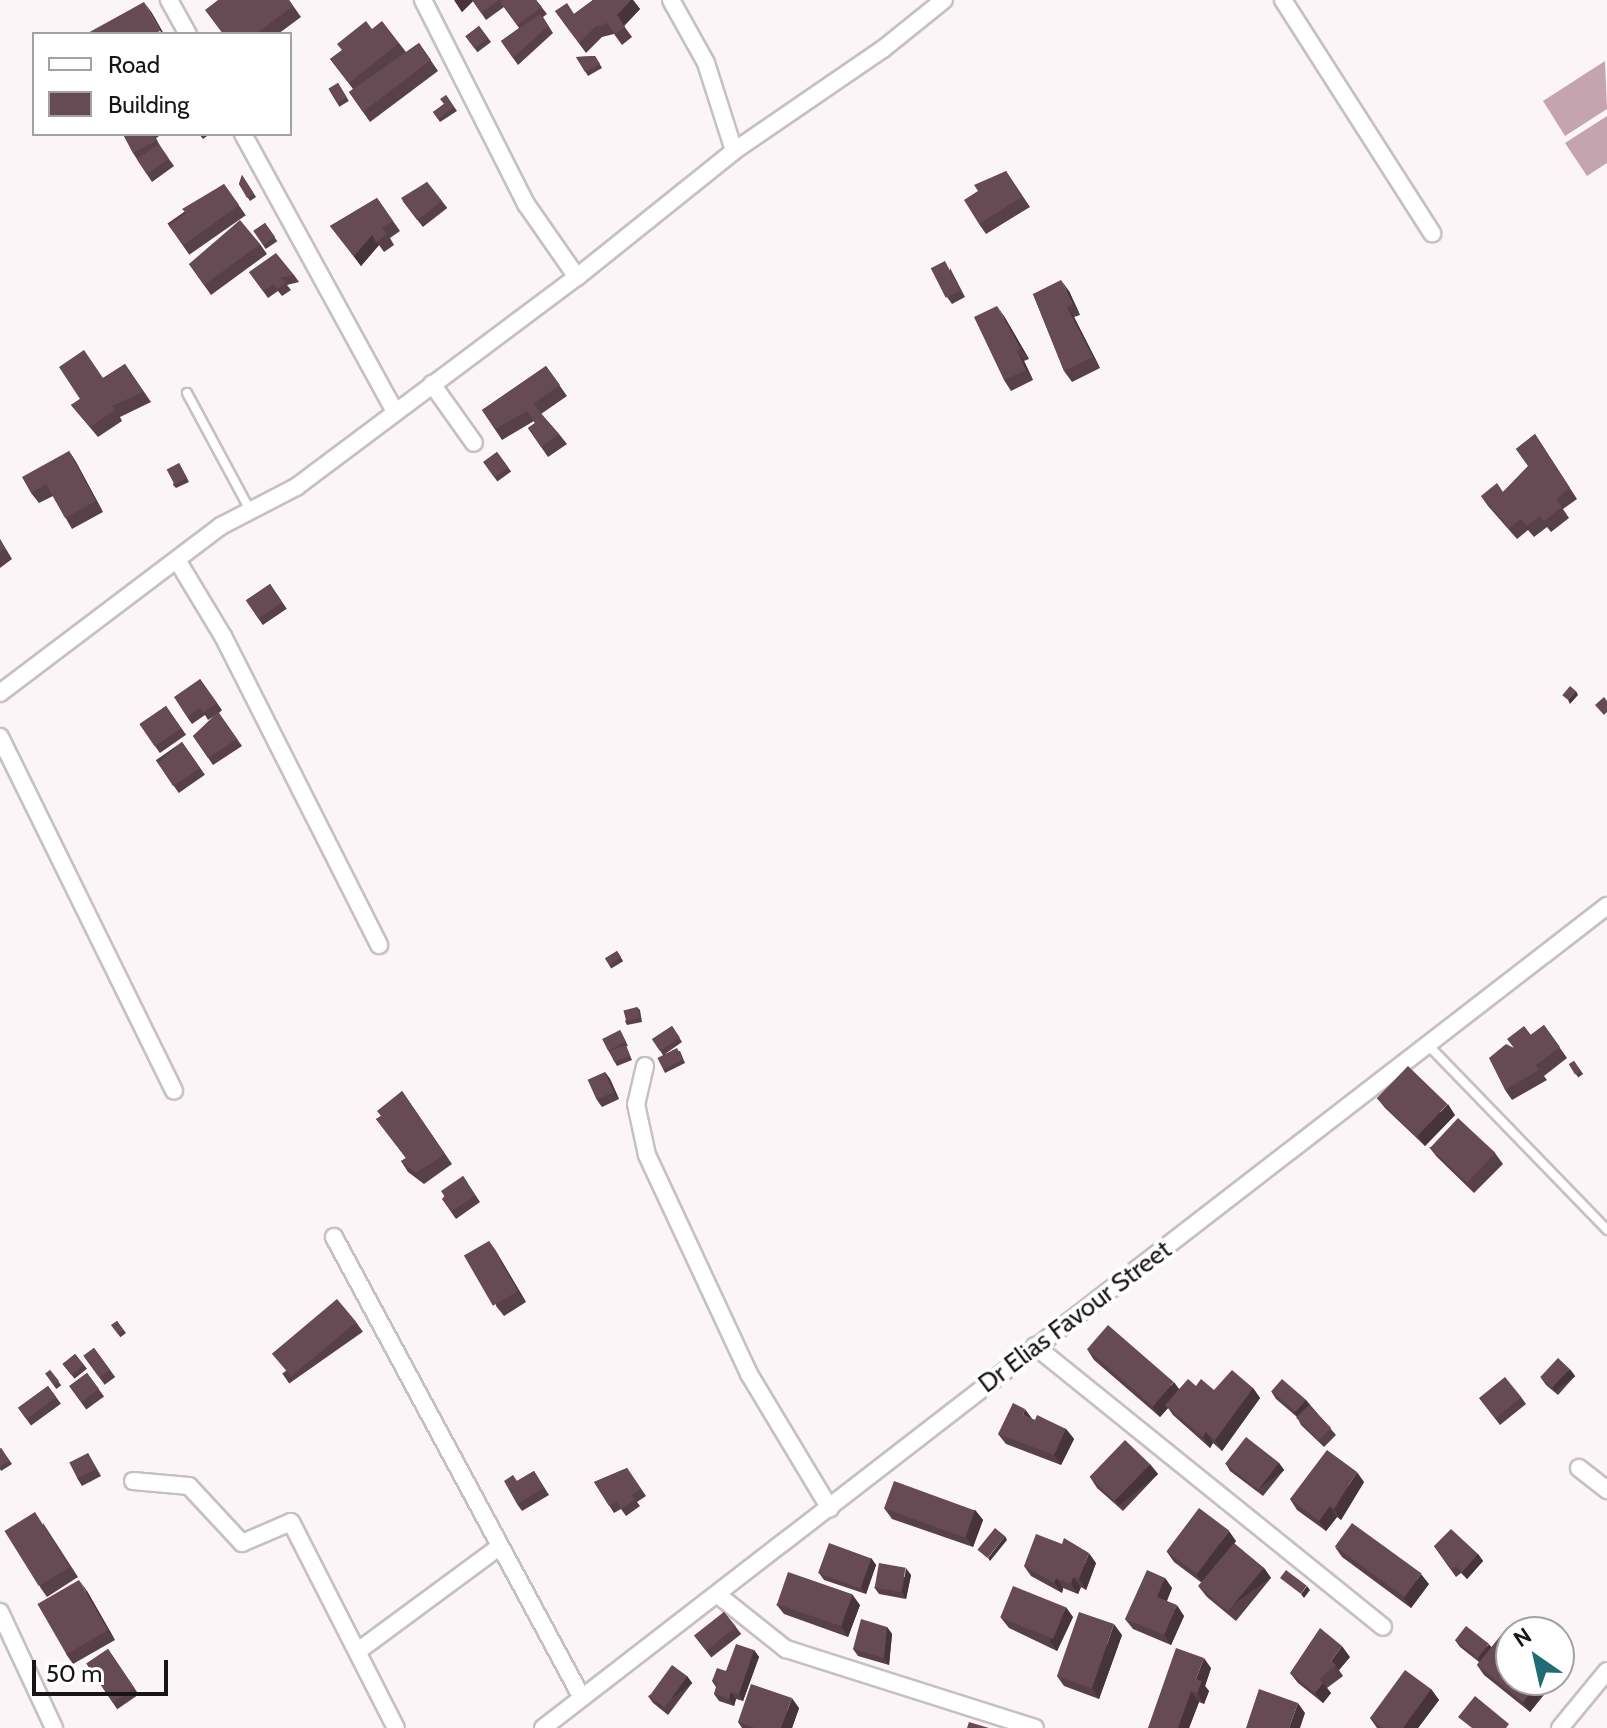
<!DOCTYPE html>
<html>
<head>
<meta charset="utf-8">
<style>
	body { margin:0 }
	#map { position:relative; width:1607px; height:1728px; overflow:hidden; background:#fcf5f7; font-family:Cabin,sans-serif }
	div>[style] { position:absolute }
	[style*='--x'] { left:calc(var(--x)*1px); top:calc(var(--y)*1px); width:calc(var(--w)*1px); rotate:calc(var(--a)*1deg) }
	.water>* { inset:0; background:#c4a4af }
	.roads { filter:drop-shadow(2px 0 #c7c0c2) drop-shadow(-2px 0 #c7c0c2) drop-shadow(0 2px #c7c0c2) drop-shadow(0 -2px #c7c0c2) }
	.lane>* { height:8px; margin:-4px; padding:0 4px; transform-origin:4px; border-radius:4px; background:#fff }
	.street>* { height:16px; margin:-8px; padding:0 8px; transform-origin:8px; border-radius:8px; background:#fff }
	.wall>* { inset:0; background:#584048; transform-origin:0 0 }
	.shaded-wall>* { inset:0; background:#47343b; transform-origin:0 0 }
	.building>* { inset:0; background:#664a54; transform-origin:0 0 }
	span { translate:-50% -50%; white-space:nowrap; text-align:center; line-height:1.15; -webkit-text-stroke:8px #fff; paint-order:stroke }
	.street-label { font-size:26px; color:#181516 }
	.legend { position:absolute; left:32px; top:32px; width:260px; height:104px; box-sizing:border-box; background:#fff; border:2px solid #a3a1a2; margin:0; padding:10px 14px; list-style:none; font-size:24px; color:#181516 }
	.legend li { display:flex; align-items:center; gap:16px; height:40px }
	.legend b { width:40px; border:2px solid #a3a1a2 }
	.north { position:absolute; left:1495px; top:1616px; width:80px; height:80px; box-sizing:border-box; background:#fff; border:2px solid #a3a1a2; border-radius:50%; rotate:326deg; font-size:22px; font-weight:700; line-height:32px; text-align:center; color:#181516 }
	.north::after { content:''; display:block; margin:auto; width:28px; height:36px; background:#216c74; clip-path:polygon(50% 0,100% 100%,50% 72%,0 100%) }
	.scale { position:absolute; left:32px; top:1660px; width:136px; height:36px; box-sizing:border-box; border:4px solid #181516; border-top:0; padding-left:10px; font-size:24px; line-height:28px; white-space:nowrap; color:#181516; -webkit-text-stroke:6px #fff; paint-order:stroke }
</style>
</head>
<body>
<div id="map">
	<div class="water">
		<i style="clip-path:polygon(1605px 61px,1607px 109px,1565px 136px,1543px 101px)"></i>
		<i style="clip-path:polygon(1607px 116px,1607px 163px,1587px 176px,1565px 143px)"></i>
	</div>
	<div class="roads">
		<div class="lane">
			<i style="--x:187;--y:393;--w:133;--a:61.7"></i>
			<i style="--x:1429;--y:1046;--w:256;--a:45.9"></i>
		</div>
		<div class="street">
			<i style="--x:169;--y:0;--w:39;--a:61"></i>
			<i style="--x:423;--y:0;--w:229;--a:63.2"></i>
			<i style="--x:526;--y:204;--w:89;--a:55.1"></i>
			<i style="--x:671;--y:0;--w:72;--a:60.9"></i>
			<i style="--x:706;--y:63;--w:92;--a:72.3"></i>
			<i style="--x:1283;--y:0;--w:277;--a:57.4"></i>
			<i style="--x:243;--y:134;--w:317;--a:61.3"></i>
			<i style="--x:432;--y:384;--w:72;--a:54.6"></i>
			<i style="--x:177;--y:560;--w:91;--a:58.9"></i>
			<i style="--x:224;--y:638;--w:344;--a:63.2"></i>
			<i style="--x:0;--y:693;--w:277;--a:-37.1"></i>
			<i style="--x:221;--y:526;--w:85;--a:-27.5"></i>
			<i style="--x:296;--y:487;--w:351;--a:-36.8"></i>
			<i style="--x:577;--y:277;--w:201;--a:-38.7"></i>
			<i style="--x:734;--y:151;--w:181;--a:-34.4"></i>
			<i style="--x:883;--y:49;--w:78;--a:-38.8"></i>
			<i style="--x:0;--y:737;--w:394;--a:63.8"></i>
			<i style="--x:645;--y:1066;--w:39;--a:103"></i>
			<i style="--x:636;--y:1104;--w:52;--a:77.8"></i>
			<i style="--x:647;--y:1155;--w:242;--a:65"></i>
			<i style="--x:749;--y:1374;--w:157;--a:59"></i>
			<i style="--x:334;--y:1237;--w:523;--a:61.72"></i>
			<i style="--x:1035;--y:1346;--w:447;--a:38.9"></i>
			<i style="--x:1579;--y:1468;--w:36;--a:38"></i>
			<i style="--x:133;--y:1481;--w:56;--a:5.1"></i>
			<i style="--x:189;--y:1486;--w:78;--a:47.1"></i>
			<i style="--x:242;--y:1543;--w:53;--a:-23.2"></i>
			<i style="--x:291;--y:1522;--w:231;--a:63"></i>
			<i style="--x:718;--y:1595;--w:87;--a:38.5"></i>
			<i style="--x:786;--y:1649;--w:261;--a:17.6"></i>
			<i style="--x:0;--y:1612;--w:128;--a:65"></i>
			<i style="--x:358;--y:1651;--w:175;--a:-36.4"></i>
			<i style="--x:543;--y:1728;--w:1345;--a:-37.69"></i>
			<i style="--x:1560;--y:1728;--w:74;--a:-50.5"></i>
		</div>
	</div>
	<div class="wall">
		<i style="clip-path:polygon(289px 0,301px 17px,278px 34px,223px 34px)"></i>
		<i style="clip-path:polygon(454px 0,536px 0,547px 14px,543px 17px,553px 33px,518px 65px,501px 41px,519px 28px,504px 7px,486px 20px,473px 1px,462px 12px)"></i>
		<i style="clip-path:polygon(593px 0,633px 0,640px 9px,624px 26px,632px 37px,622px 45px,614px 34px,602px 37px,586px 53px,555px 11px,574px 14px)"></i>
		<i style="left:479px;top:26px;width:20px;height:17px;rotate:53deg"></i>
		<i style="clip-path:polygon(372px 29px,399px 43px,406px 52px,419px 43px,438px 71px,370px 122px,349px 92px,353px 89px,330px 59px)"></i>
		<i style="clip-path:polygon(595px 56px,602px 68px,588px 76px,576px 57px)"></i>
		<i style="left:338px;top:83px;width:21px;height:11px;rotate:59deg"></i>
		<i style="clip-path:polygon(446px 95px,457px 111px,440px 122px,433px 112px,444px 104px)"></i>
		<i style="clip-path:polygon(123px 134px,160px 134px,161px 135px,156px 138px,161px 148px,174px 166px,152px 182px,133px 153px)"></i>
		<i style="clip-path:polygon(199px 134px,210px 134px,203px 139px)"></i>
		<i style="clip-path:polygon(1006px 171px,1030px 207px,986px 234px,979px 224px,978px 191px)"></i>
		<i style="clip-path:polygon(242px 175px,256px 197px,250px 201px,239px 184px)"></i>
		<i style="left:427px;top:182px;width:33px;height:31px;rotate:52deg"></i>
		<i style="left:224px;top:184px;width:38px;height:69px;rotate:55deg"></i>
		<i style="clip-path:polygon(377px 198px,400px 231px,390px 238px,394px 245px,384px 252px,379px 245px,361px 266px,330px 226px)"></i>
		<i style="left:265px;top:223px;width:22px;height:14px;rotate:56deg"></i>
		<i style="clip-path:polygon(260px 244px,267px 254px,211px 295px,189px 264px)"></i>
		<i style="clip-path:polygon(950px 268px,965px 297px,952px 304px,947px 297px)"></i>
		<i style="clip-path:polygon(249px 272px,294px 275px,299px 282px,287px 285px,291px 290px,282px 296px,278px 291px,268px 298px)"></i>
		<i style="clip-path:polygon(1069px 291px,1080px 315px,1074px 317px,1100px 368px,1072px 382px,1064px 371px,1033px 294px)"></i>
		<i style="clip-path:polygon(1004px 316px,1029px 359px,1024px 361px,1033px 380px,1011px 391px,1004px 380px)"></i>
		<i style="clip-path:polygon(125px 364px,151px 402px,120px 417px,122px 421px,98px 437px,71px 405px,80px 399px,103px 378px)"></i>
		<i style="clip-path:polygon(546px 366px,567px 396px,541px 414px,559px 434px,567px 444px,548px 457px,528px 428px,535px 423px,534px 421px,502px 440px,482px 410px)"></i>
		<i style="clip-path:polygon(1535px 434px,1577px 499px,1563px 509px,1569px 518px,1551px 532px,1547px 527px,1534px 537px,1528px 530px,1517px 539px,1488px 506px,1481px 496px,1503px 492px,1528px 466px,1516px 449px)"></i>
		<i style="clip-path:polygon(69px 451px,76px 462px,103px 512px,72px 529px,53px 496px,39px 503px,31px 493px)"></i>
		<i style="left:497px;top:452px;width:24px;height:17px;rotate:54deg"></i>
		<i style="clip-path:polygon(179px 463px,189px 482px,176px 488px,173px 485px)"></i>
		<i style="clip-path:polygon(0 539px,12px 559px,0 568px)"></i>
		<i style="left:270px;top:584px;width:30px;height:29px;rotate:56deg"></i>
		<i style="clip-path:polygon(200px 679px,222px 710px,219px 713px,242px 746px,213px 765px,193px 736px,216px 715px,208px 720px,205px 715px,192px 724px,187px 717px)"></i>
		<i style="left:166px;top:706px;width:35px;height:32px;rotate:55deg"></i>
		<i style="left:182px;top:742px;width:40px;height:32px;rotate:55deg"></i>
		<i style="left:617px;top:951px;width:12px;height:14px;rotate:59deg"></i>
		<i style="clip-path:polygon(637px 1007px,640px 1010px,642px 1022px,627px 1025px,625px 1021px)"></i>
		<i style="clip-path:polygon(1544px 1025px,1567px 1058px,1544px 1076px,1547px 1080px,1512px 1100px,1505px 1090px,1513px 1048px)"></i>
		<i style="clip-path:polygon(672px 1026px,682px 1042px,665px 1054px,680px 1051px,685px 1063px,665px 1073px,663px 1069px,663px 1055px,652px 1039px)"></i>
		<i style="clip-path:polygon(620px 1030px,628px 1046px,626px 1046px,632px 1060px,617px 1066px,608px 1050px)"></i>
		<i style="left:1574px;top:1061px;width:16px;height:6px;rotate:55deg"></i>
		<i style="clip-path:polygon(605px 1072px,610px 1079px,619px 1099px,602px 1107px,597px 1100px)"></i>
		<i style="clip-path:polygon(402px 1091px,452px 1164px,424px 1184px,408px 1172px,401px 1161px,406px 1158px,376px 1119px,381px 1116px)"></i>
		<i style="clip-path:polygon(1377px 1098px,1455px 1115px,1425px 1146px,1385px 1108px)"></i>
		<i style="clip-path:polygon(1429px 1147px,1495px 1153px,1503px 1164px,1474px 1193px,1437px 1157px)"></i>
		<i style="clip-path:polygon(463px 1176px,480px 1202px,456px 1219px,442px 1199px)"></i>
		<i style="clip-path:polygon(489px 1241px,526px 1302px,504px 1316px,496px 1306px)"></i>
		<i style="left:117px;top:1321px;width:15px;height:7px;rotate:53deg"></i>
		<i style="left:356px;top:1322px;width:12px;height:90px;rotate:55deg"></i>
		<i style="left:94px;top:1348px;width:36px;height:13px;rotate:54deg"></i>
		<i style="clip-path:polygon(1087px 1349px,1179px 1389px,1196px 1386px,1214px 1390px,1253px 1388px,1260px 1398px,1222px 1451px,1213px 1443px,1210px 1448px,1173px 1415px,1168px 1408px,1160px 1417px,1094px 1360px)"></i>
		<i style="left:75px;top:1354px;width:19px;height:16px;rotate:51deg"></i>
		<i style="left:50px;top:1370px;width:19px;height:6px;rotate:54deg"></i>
		<i style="left:87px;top:1373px;width:29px;height:22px;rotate:54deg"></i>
		<i style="clip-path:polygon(1575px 1376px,1558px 1395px,1546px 1385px,1541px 1378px)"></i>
		<i style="left:48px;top:1386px;width:22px;height:37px;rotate:54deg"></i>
		<i style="clip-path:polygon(1271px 1391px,1306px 1400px,1336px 1435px,1324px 1447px,1301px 1425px,1297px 1417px,1276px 1399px)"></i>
		<i style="clip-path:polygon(1521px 1397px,1526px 1404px,1500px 1425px,1479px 1398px)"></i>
		<i style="clip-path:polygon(1032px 1419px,1066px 1429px,1074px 1439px,1061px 1465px,1006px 1444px,998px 1434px)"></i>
		<i style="clip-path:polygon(1px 1448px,12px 1464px,1px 1471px,0 1469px,0 1449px)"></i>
		<i style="clip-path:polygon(88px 1453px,101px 1476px,82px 1486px,77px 1478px)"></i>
		<i style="clip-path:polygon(1279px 1463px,1284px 1470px,1263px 1496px,1230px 1471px,1226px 1464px)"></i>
		<i style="clip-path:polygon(627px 1468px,646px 1496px,637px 1502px,640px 1506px,626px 1516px,621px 1509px,614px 1513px,594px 1482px)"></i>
		<i style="clip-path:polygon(534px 1471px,549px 1495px,522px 1511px,517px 1504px,517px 1481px)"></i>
		<i style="clip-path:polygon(1158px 1474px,1123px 1511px,1097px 1488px,1090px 1477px)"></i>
		<i style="clip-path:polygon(1364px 1482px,1341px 1520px,1337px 1517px,1326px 1531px,1297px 1510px,1290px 1499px)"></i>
		<i style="clip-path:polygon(884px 1508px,975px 1510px,983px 1520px,973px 1547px,892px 1519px)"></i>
		<i style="clip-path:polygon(43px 1523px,78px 1577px,47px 1597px,40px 1587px)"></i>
		<i style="clip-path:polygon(1236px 1541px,1234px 1544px,1264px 1568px,1271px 1578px,1236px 1621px,1207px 1597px,1199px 1587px,1202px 1583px,1174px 1562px,1167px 1552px)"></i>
		<i style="clip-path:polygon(1434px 1546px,1478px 1554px,1483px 1561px,1467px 1579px,1461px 1573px,1456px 1577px)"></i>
		<i style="clip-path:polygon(1335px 1547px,1429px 1584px,1411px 1608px,1342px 1557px)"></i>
		<i style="clip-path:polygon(871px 1558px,876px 1565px,866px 1594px,824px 1580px,819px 1573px)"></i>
		<i style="clip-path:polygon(1096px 1563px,1086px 1590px,1081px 1587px,1078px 1594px,1063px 1588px,1062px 1593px,1031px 1576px,1024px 1566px)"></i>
		<i style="clip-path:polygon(911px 1575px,906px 1599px,879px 1594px,874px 1587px)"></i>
		<i style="clip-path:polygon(1165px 1578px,1172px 1588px,1167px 1601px,1184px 1616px,1171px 1645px,1133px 1629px,1125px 1619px)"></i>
		<i style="clip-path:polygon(87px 1591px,115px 1640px,73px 1664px,66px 1654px)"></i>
		<i style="clip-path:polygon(776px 1604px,860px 1605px,848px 1637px,784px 1614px)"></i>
		<i style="left:724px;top:1612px;width:28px;height:38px;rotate:52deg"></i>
		<i style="clip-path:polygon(1073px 1617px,1057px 1651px,1009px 1628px,1001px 1618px)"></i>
		<i style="clip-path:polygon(887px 1627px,892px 1634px,889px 1665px,858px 1656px,853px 1649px)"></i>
		<i style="clip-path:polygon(1122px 1635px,1099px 1699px,1064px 1686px,1057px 1676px)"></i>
		<i style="clip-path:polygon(1455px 1640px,1492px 1647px,1554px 1682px,1530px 1712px,1484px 1675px,1477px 1665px,1479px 1662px,1460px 1647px)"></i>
		<i style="left:108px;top:1649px;width:55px;height:26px;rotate:56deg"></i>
		<i style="clip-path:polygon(754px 1650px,759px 1657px,743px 1701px,736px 1699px,734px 1706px,719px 1701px,714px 1694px,716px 1687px,712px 1681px)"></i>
		<i style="clip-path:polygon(1350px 1657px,1339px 1670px,1343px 1676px,1327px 1688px,1331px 1693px,1323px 1703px,1298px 1683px,1290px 1673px)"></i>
		<i style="clip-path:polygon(1211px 1668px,1205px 1686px,1209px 1691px,1204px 1704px,1199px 1702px,1189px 1728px,1148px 1728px)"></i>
		<i style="clip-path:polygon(687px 1676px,692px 1683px,668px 1715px,653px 1703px,648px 1696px)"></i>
		<i style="clip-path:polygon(1431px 1689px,1439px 1700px,1418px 1728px,1377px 1728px,1370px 1718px)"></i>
		<i style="clip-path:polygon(799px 1708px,792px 1728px,742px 1728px,738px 1722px)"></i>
	</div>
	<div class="shaded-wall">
		<i style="clip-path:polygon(456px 0,474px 0,462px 12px,455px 1px)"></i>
		<i style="clip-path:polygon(631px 0,633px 0,640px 9px,624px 26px,617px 15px)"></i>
		<i style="clip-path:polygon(144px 2px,152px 13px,164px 34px,160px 31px)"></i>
		<i style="clip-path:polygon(372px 235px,379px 245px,361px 266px,354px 256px)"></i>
		<i style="clip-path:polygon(1061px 280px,1069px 291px,1080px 315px,1073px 304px)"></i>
		<i style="clip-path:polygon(997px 306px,1004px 316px,1029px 359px,1021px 349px)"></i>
		<i style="clip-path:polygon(1067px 307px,1074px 317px,1100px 368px,1093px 357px)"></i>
		<i style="clip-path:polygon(1017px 351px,1024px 361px,1033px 380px,1026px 370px)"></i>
		<i style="clip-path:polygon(69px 451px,76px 462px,103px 512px,96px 501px)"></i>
		<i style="clip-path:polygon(1576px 691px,1578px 695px,1570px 704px,1568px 700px)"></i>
		<i style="clip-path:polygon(605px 1072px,610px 1079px,619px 1099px,614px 1092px)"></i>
		<i style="clip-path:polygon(1448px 1104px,1455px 1115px,1425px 1146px,1418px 1136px)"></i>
		<i style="clip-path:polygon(489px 1241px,496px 1251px,526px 1302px,518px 1291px)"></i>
		<i style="left:1570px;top:1369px;width:9px;height:25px;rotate:54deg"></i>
		<i style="clip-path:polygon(1174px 1382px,1182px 1393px,1165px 1405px,1168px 1408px,1160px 1417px,1153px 1407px)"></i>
		<i style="clip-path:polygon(1253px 1388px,1260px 1398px,1222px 1451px,1215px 1440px)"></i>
		<i style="clip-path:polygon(1306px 1400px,1311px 1407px,1299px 1419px,1294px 1412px)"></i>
		<i style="clip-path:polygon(1025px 1409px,1033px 1420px,1023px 1415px)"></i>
		<i style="clip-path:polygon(1066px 1429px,1074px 1439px,1061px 1465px,1054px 1455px)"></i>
		<i style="clip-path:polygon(1206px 1432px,1213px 1443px,1210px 1448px,1203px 1437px)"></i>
		<i style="left:1279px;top:1463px;width:9px;height:33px;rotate:54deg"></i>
		<i style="left:1150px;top:1464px;width:13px;height:50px;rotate:51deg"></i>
		<i style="clip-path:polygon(1357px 1472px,1364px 1482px,1341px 1520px,1334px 1509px)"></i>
		<i style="clip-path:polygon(1330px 1506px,1337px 1517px,1326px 1531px,1319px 1521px)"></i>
		<i style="clip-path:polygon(975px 1510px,983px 1520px,973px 1547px,966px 1537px)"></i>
		<i style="clip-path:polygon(1229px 1531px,1236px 1541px,1204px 1584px,1196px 1574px)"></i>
		<i style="clip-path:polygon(1005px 1536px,1007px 1540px,990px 1561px,988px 1558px)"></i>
		<i style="clip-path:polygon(1089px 1553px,1096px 1563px,1086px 1590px,1079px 1579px)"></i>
		<i style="clip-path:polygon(1478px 1554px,1483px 1561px,1467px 1579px,1462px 1572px)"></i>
		<i style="clip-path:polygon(871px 1558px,876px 1565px,866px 1594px,861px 1587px)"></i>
		<i style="clip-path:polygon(906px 1568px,911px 1575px,906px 1599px,902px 1592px)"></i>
		<i style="left:1264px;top:1568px;width:12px;height:55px;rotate:55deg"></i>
		<i style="clip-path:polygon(1421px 1574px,1429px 1584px,1411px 1608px,1404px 1598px)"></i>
		<i style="clip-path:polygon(1073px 1577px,1081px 1587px,1078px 1594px,1071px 1584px)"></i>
		<i style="clip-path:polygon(1056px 1578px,1063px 1588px,1062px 1593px,1054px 1583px)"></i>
		<i style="clip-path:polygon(1165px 1578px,1172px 1588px,1164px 1607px,1157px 1597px)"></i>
		<i style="clip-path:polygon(79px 1580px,87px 1591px,115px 1640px,108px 1630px)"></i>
		<i style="clip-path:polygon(1307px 1586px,1310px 1590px,1304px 1598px,1301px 1594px)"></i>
		<i style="clip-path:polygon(852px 1594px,860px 1605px,848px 1637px,841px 1626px)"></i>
		<i style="clip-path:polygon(1177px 1605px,1184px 1616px,1171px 1645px,1164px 1635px)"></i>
		<i style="clip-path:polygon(1066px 1607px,1073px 1617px,1057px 1651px,1050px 1641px)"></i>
		<i style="clip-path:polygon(1114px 1624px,1122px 1635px,1099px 1699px,1092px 1688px)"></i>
		<i style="clip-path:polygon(887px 1627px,892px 1634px,889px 1665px,884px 1658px)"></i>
		<i style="clip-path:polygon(1489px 1644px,1494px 1651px,1482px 1665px,1478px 1658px)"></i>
		<i style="clip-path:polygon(1342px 1646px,1350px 1657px,1339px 1670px,1331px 1661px)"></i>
		<i style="clip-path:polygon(754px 1650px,759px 1657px,743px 1701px,739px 1694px)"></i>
		<i style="clip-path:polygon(1204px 1658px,1211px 1668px,1205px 1686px,1209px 1691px,1204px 1704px,1197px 1693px,1196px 1679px)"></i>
		<i style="left:687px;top:1676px;width:9px;height:40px;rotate:54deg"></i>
		<i style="clip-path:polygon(1540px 1680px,1553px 1680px,1554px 1682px,1530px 1712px,1523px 1702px)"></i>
		<i style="clip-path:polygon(1323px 1683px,1331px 1693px,1323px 1703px,1315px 1693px)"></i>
		<i style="clip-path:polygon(1431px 1689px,1439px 1700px,1418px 1728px,1403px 1728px)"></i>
		<i style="clip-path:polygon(1191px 1691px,1199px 1702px,1189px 1728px,1178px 1728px)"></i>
		<i style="clip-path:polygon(731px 1692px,736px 1699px,734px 1706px,729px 1699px)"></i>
		<i style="clip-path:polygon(792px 1698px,799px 1708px,792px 1728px,781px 1728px)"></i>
		<i style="clip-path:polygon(1298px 1703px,1305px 1713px,1300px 1728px,1289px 1728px)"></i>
	</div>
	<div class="building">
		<i style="clip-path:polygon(218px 0,289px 0,293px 6px,256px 34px,223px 34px,205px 10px)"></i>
		<i style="clip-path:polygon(472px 0,499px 0,481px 13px)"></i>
		<i style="clip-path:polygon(503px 0,536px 0,542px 7px,517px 25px,500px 2px)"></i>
		<i style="clip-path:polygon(593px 0,631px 0,617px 15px,625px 27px,615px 34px,607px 23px,595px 27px,579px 43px,563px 22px)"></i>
		<i style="clip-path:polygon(144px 2px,160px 31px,154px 34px,86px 34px)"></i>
		<i style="clip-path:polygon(567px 3px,574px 14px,563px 22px,564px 23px,555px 11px)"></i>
		<i style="clip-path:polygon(540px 14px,548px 26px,513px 58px,501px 41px)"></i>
		<i style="clip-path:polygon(366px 21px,372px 29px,382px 21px,399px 43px,349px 83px,330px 59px,342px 50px,337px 44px)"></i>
		<i style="left:479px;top:26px;width:15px;height:17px;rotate:53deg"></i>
		<i style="clip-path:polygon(419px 43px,431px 60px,363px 112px,349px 92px)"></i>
		<i style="clip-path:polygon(595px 56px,600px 64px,585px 72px,576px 57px)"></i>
		<i style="left:338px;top:83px;width:17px;height:11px;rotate:59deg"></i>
		<i style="clip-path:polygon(446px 95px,454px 107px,438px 119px,433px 112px,444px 104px,440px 99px)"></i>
		<i style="clip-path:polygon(123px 134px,153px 134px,156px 141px,133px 153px)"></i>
		<i style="left:159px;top:144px;width:18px;height:27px;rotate:56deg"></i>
		<i style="clip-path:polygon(1006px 171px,1022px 197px,979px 224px,964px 200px,978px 191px,974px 185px)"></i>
		<i style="clip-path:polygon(242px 175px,254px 194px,247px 198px,239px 184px)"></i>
		<i style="clip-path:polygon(427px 182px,442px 201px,417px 220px,401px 198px)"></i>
		<i style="clip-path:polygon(224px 184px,239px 205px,184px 245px,169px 226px,186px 213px,182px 209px)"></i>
		<i style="clip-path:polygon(377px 198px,393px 221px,382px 228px,387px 234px,376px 242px,372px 235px,354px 256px,330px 226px)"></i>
		<i style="clip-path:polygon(240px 220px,260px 244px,204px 285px,189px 264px)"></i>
		<i style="left:265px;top:223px;width:17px;height:14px;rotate:54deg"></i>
		<i style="clip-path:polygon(276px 253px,294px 275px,280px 278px,286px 283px,277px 289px,274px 284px,263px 291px,249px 272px)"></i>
		<i style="left:945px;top:261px;width:33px;height:16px;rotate:63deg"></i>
		<i style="clip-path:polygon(1061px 280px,1073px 304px,1067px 307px,1093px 357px,1064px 371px,1033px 294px)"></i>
		<i style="clip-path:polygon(997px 306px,1021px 349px,1017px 351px,1026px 370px,1004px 380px,974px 317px)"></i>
		<i style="clip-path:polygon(84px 350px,103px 378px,125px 364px,143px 392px,112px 406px,115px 410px,90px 427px,71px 405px,80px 399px,59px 367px)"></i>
		<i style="clip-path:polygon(546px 366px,560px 385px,533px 404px,559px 434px,541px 447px,528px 428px,535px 423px,527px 411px,495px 429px,482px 410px)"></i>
		<i style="clip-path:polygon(1535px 434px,1570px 488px,1556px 499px,1562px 507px,1544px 521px,1540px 516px,1527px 526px,1521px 519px,1509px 528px,1481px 496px,1497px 483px,1503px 492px,1529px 466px,1516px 449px)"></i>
		<i style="clip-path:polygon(69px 451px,96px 501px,65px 518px,46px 484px,31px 493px,22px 477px)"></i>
		<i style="left:497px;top:452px;width:19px;height:17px;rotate:54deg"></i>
		<i style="left:179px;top:463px;width:17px;height:14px;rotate:62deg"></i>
		<i style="clip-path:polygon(0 539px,5px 549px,0 552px)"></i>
		<i style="left:270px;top:584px;width:22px;height:29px;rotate:56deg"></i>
		<i style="clip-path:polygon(200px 679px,217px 703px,203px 713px,200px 708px,187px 717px,174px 697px)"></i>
		<i style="left:1570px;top:686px;width:8px;height:12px;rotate:40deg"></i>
		<i style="clip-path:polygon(1604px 697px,1607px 701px,1607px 712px,1604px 715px,1595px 705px)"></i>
		<i style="left:166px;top:706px;width:27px;height:32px;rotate:56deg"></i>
		<i style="clip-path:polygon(218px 712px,237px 739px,208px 758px,193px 736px)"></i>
		<i style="clip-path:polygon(182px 742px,200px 768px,173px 786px,158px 763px)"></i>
		<i style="left:617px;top:951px;width:7px;height:14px;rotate:56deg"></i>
		<i style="left:637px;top:1007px;width:11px;height:14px;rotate:75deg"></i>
		<i style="clip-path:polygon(1544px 1025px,1560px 1047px,1536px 1065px,1539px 1070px,1505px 1090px,1489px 1058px,1506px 1044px,1514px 1048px,1507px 1039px,1524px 1026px,1531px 1035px)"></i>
		<i style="left:672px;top:1026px;width:14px;height:24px;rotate:56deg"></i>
		<i style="left:620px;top:1030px;width:13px;height:20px;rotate:63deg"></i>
		<i style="left:626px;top:1045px;width:12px;height:17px;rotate:70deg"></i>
		<i style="left:677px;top:1048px;width:13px;height:22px;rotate:63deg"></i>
		<i style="left:1574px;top:1061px;width:12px;height:6px;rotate:59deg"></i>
		<i style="left:1408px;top:1066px;width:55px;height:45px;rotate:44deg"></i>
		<i style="left:605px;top:1072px;width:22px;height:19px;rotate:66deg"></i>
		<i style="clip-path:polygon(402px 1091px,445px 1154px,416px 1173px,401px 1161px,406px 1158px,376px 1119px,381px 1116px,377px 1111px)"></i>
		<i style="left:1458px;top:1118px;width:51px;height:41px;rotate:43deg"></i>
		<i style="clip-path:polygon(463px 1176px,468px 1183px,466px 1182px,445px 1197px,441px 1191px)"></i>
		<i style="left:466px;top:1182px;width:16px;height:29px;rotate:55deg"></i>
		<i style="left:489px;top:1241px;width:58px;height:29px;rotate:60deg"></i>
		<i style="left:337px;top:1299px;width:30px;height:85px;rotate:50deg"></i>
		<i style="clip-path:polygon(117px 1321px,123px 1330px,118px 1334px,111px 1325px)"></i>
		<i style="left:1108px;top:1325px;width:87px;height:32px;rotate:41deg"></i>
		<i style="left:94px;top:1348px;width:27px;height:13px;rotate:54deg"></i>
		<i style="left:75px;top:1354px;width:14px;height:16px;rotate:51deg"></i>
		<i style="left:1558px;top:1358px;width:16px;height:26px;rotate:43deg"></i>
		<i style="clip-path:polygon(50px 1370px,59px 1381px,54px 1385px,46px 1374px)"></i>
		<i style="clip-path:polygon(1232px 1370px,1253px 1388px,1215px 1440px,1206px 1432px,1203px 1437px,1165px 1405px,1188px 1379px,1196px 1386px,1201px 1379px,1214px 1390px)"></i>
		<i style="left:87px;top:1373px;width:20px;height:22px;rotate:53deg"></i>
		<i style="left:1505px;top:1377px;width:26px;height:33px;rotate:51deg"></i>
		<i style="left:1282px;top:1379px;width:32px;height:16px;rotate:41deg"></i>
		<i style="left:48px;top:1386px;width:14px;height:37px;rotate:54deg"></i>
		<i style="clip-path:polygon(1013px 1403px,1025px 1409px,1023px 1415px,1035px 1420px,1037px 1415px,1066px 1429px,1054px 1455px,998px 1434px)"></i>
		<i style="left:1309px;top:1405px;width:32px;height:18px;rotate:46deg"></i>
		<i style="left:1246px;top:1437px;width:42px;height:34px;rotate:38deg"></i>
		<i style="left:1125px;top:1440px;width:35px;height:51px;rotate:44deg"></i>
		<i style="clip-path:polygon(1px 1448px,9px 1461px,0 1467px,0 1449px)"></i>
		<i style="clip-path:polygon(1327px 1450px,1357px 1472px,1334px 1509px,1330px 1506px,1319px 1521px,1290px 1499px)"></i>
		<i style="left:88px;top:1453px;width:18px;height:21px;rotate:63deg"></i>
		<i style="clip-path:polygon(627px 1468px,641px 1489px,632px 1495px,635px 1499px,621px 1509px,617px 1502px,609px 1506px,594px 1482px)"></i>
		<i style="clip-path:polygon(534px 1471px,544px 1488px,517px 1504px,504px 1481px,513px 1475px,517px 1481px)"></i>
		<i style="left:894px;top:1481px;width:86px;height:29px;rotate:20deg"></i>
		<i style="left:1199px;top:1508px;width:38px;height:54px;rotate:37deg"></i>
		<i style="left:35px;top:1512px;width:65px;height:36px;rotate:58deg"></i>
		<i style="left:1352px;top:1523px;width:86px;height:29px;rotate:36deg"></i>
		<i style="left:995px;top:1528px;width:13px;height:28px;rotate:39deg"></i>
		<i style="clip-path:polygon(1451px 1529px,1478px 1554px,1462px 1572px,1456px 1566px,1451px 1570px,1434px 1546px)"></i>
		<i style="clip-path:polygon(1036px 1534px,1062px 1544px,1064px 1538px,1089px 1553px,1079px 1579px,1073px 1577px,1071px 1584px,1056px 1578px,1054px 1583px,1024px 1566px)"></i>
		<i style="left:829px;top:1543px;width:45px;height:32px;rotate:20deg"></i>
		<i style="left:1234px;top:1543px;width:39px;height:56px;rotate:40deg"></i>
		<i style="left:879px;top:1563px;width:27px;height:25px;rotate:10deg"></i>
		<i style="clip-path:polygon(1147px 1570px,1165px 1578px,1157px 1597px,1177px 1605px,1164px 1635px,1125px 1619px)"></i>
		<i style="left:1286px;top:1570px;width:26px;height:10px;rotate:37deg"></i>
		<i style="left:788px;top:1572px;width:68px;height:34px;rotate:19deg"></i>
		<i style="left:79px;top:1580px;width:58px;height:48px;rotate:60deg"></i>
		<i style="left:1013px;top:1586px;width:57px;height:34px;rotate:22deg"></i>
		<i style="left:724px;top:1612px;width:19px;height:38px;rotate:51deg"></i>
		<i style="left:1079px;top:1612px;width:37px;height:68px;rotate:19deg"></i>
		<i style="clip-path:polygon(861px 1619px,887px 1627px,884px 1658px,853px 1649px)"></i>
		<i style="left:1466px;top:1626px;width:29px;height:18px;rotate:38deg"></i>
		<i style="clip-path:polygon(1320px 1628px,1342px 1646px,1331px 1661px,1336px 1665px,1319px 1679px,1323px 1683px,1315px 1693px,1290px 1673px)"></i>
		<i style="clip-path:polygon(1501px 1635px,1511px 1643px,1511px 1680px,1540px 1680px,1523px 1702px,1477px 1665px)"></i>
		<i style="clip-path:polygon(736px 1644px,754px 1650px,739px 1694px,731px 1692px,729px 1699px,714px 1694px,718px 1683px,712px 1681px,717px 1668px,726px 1671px)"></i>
		<i style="clip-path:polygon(1176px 1648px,1204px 1658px,1196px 1679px,1202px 1681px,1197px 1693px,1191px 1691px,1178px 1728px,1148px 1728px)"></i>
		<i style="left:108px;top:1649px;width:47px;height:26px;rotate:56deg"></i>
		<i style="left:672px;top:1665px;width:19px;height:39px;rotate:36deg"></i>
		<i style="clip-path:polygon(1405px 1670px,1431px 1689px,1403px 1728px,1383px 1728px,1370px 1718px)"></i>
		<i style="clip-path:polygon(751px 1684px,792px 1698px,781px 1728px,755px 1728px,738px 1722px)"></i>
		<i style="clip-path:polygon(1259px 1689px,1298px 1703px,1289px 1728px,1246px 1728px)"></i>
		<i style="clip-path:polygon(1475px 1696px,1509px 1724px,1506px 1728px,1472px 1728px,1458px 1717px)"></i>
		<i style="clip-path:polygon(969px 1722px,989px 1728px,967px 1728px)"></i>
	</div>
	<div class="street-label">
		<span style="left:1075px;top:1317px;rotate:-37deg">Dr Elias Favour Street</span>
	</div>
	<ul class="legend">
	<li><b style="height:10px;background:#fff"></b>Road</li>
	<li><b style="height:22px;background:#664a54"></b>Building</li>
	</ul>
	<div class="north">N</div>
	<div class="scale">50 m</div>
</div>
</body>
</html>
